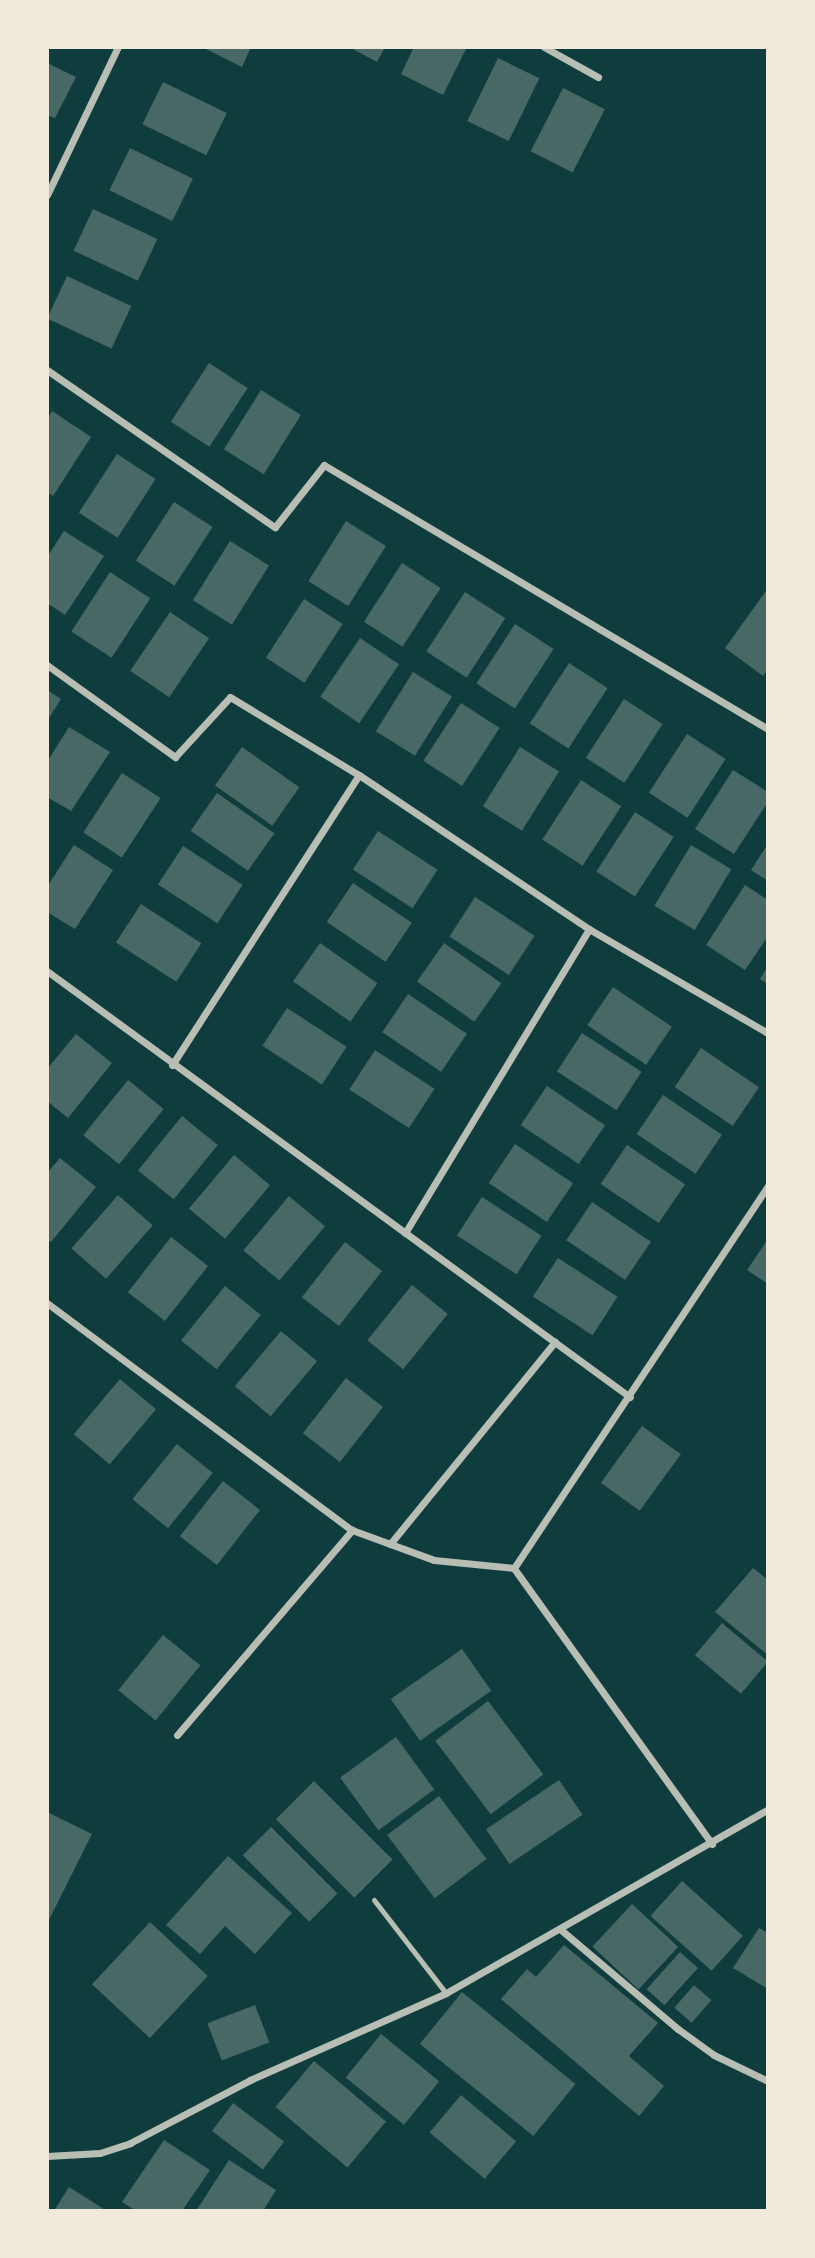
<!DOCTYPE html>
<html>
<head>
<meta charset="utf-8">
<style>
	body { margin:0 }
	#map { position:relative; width:815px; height:2258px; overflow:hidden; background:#0f3d3e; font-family:Helvetica,sans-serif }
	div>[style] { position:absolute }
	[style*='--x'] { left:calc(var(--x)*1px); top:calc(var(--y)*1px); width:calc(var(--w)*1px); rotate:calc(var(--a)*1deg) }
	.building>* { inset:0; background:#486865; transform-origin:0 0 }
	.service>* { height:5px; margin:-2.5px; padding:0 2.5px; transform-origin:2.5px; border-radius:2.5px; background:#b8beb3 }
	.minor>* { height:7px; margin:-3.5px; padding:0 3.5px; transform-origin:3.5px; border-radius:3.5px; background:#b8beb3 }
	span { translate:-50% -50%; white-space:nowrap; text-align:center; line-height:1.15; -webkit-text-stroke:5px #f1e9da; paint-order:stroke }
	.frame { position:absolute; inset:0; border:49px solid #f1e9da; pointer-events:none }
</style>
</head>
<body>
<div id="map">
	<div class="building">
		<i style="clip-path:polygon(202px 47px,251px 47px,242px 67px)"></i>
		<i style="clip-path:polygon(349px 47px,385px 47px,377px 62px)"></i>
		<i style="clip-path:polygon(414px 47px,467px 47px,443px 95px,401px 74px)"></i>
		<i style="left:498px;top:58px;width:46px;height:70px;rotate:26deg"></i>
		<i style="clip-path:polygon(47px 63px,76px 77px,55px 118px,47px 115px)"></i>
		<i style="left:163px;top:82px;width:71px;height:47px;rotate:26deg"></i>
		<i style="left:563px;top:88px;width:47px;height:71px;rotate:27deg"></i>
		<i style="left:130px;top:148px;width:70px;height:47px;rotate:26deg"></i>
		<i style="left:93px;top:209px;width:71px;height:46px;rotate:25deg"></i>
		<i style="left:67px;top:276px;width:71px;height:47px;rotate:25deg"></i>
		<i style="left:209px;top:363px;width:46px;height:70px;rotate:33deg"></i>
		<i style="left:261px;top:390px;width:47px;height:70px;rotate:32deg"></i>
		<i style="clip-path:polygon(52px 411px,91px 437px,53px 496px,47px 492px,47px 419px)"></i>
		<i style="left:117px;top:454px;width:46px;height:70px;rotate:33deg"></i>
		<i style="left:174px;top:502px;width:46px;height:70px;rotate:33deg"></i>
		<i style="left:346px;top:521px;width:47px;height:71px;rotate:32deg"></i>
		<i style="clip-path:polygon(64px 531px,104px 556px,65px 615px,47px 603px,47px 557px)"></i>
		<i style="left:230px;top:541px;width:46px;height:70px;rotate:32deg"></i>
		<i style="left:402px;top:563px;width:46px;height:70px;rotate:33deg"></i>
		<i style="left:110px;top:572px;width:48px;height:71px;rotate:33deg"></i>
		<i style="clip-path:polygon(766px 591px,768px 669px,763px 676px,725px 648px)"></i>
		<i style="left:465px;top:592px;width:48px;height:71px;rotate:33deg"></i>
		<i style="left:304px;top:599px;width:46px;height:70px;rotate:33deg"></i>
		<i style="left:170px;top:612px;width:47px;height:71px;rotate:34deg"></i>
		<i style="left:515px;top:624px;width:46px;height:71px;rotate:33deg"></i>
		<i style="left:360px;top:638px;width:47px;height:71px;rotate:34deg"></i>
		<i style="left:569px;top:663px;width:46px;height:72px;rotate:33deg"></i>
		<i style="left:413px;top:672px;width:46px;height:70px;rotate:32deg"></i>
		<i style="clip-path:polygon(47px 690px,61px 699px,47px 721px)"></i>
		<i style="left:624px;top:699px;width:46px;height:70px;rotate:33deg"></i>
		<i style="left:461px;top:703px;width:46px;height:69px;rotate:33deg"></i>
		<i style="clip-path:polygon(69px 727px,110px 752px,71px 811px,47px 797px,47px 762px)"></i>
		<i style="left:687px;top:734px;width:46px;height:70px;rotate:33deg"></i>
		<i style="left:242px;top:747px;width:70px;height:47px;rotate:35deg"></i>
		<i style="left:520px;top:747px;width:46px;height:70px;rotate:32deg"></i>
		<i style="clip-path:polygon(733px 770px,768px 792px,768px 802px,734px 854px,695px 829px)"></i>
		<i style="left:122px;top:773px;width:46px;height:71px;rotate:33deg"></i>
		<i style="left:581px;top:780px;width:48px;height:71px;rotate:33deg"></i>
		<i style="left:217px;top:793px;width:70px;height:46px;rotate:35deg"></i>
		<i style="left:635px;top:812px;width:46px;height:71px;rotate:33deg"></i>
		<i style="left:378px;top:831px;width:71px;height:46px;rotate:33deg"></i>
		<i style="clip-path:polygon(768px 844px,768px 881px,751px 870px)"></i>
		<i style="clip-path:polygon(74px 845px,113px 870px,75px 929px,47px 912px,47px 887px)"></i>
		<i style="left:691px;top:845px;width:47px;height:71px;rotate:31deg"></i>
		<i style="left:183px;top:846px;width:71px;height:46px;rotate:33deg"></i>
		<i style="left:353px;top:883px;width:71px;height:47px;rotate:34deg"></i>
		<i style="clip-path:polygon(745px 885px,768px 900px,768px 936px,745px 970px,706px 945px)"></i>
		<i style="left:475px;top:897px;width:71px;height:47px;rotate:33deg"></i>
		<i style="left:141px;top:904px;width:72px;height:46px;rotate:33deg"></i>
		<i style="left:320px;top:943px;width:70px;height:47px;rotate:35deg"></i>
		<i style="left:444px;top:943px;width:70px;height:47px;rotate:35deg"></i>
		<i style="clip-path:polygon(768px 966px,768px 984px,760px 979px)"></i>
		<i style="left:613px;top:987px;width:71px;height:46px;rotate:34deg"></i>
		<i style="left:408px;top:994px;width:71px;height:46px;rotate:34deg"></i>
		<i style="left:287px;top:1008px;width:71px;height:45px;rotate:33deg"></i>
		<i style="left:582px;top:1033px;width:71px;height:46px;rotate:33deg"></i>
		<i style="clip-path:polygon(76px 1034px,112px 1063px,68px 1118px,47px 1101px,47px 1069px)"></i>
		<i style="left:701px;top:1048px;width:70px;height:47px;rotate:34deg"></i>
		<i style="left:375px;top:1050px;width:71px;height:47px;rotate:33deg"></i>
		<i style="left:128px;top:1080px;width:46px;height:71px;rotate:39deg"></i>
		<i style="left:547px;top:1086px;width:70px;height:47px;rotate:34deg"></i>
		<i style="left:663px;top:1095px;width:71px;height:47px;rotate:34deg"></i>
		<i style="left:182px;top:1116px;width:46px;height:70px;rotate:39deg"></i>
		<i style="left:515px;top:1144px;width:70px;height:47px;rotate:34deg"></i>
		<i style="left:627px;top:1145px;width:70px;height:47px;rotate:34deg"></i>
		<i style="left:234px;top:1155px;width:47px;height:70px;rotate:40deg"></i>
		<i style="clip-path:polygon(60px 1158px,96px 1187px,51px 1242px,47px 1239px,47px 1173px)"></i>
		<i style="left:118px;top:1195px;width:46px;height:71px;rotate:41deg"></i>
		<i style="left:289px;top:1196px;width:47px;height:71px;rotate:40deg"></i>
		<i style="left:482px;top:1197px;width:71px;height:46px;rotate:33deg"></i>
		<i style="left:592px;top:1202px;width:71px;height:46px;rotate:34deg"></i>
		<i style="left:171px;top:1237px;width:47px;height:70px;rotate:38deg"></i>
		<i style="clip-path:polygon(768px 1239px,768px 1284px,747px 1270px)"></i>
		<i style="left:345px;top:1242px;width:47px;height:70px;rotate:38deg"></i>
		<i style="left:558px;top:1258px;width:71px;height:46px;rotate:33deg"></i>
		<i style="left:412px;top:1285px;width:46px;height:71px;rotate:39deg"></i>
		<i style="left:225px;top:1286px;width:46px;height:70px;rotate:39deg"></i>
		<i style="left:281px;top:1331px;width:47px;height:72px;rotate:40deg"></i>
		<i style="left:346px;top:1378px;width:47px;height:70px;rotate:38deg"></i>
		<i style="left:120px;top:1379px;width:47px;height:72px;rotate:40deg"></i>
		<i style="left:642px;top:1426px;width:48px;height:70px;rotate:36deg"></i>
		<i style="left:177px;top:1444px;width:46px;height:71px;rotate:39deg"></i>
		<i style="left:223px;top:1481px;width:47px;height:70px;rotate:38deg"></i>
		<i style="clip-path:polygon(753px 1568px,768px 1580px,768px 1655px,715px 1612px)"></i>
		<i style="left:722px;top:1623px;width:60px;height:42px;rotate:40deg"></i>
		<i style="left:163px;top:1635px;width:48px;height:71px;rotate:39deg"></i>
		<i style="left:462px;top:1649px;width:51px;height:87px;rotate:55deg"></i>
		<i style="left:488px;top:1701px;width:92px;height:66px;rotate:53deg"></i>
		<i style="left:396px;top:1737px;width:65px;height:69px;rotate:54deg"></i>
		<i style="left:559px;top:1780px;width:42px;height:88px;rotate:56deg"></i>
		<i style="left:314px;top:1781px;width:111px;height:54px;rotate:45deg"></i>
		<i style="left:439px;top:1796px;width:79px;height:65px;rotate:53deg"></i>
		<i style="clip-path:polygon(47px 1812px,92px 1834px,47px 1924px)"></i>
		<i style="left:271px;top:1827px;width:94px;height:40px;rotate:45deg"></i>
		<i style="clip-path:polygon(228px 1856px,292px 1913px,255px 1954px,225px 1926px,200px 1954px,166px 1925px)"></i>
		<i style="left:682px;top:1881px;width:82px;height:47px;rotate:42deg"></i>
		<i style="left:632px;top:1904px;width:63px;height:58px;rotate:43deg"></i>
		<i style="left:150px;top:1922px;width:79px;height:85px;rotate:43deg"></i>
		<i style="clip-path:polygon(759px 1928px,768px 1933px,768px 1989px,733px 1968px)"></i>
		<i style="clip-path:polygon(564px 1945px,658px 2023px,629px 2056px,664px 2086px,639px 2116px,501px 1999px,527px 1969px,536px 1977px)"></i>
		<i style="left:680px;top:1952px;width:24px;height:50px;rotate:42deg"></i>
		<i style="left:694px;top:1985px;width:23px;height:30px;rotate:41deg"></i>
		<i style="left:462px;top:1992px;width:146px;height:67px;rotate:39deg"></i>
		<i style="left:255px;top:2005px;width:40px;height:51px;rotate:69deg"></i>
		<i style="left:381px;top:2034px;width:75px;height:56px;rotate:39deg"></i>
		<i style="left:314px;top:2061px;width:94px;height:60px;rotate:40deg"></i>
		<i style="left:461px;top:2095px;width:72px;height:49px;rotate:40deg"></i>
		<i style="left:233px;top:2103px;width:64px;height:35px;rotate:37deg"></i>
		<i style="clip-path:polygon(164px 2140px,210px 2170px,182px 2211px,136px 2211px,122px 2202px)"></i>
		<i style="clip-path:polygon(229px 2160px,276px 2190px,263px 2211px,196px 2211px)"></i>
		<i style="clip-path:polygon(69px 2187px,107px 2211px,54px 2211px)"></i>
	</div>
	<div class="service">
		<i style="--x:374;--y:1900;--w:118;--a:52.3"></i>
	</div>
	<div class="minor">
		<i style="--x:544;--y:47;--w:62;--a:29.1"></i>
		<i style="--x:47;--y:195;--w:164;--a:-64.4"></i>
		<i style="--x:47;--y:370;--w:277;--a:34.6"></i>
		<i style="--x:275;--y:527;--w:79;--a:-51.7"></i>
		<i style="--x:324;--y:465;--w:517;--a:30.74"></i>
		<i style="--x:47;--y:665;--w:158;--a:35.7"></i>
		<i style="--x:175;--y:757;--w:81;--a:-47.5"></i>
		<i style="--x:230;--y:697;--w:151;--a:31.2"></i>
		<i style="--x:47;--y:971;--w:722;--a:36.16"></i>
		<i style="--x:172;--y:1065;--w:345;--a:-57.2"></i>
		<i style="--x:359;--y:775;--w:277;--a:33.8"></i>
		<i style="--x:589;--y:929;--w:207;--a:30.2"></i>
		<i style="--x:405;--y:1233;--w:355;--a:-58.8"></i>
		<i style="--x:47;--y:1303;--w:380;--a:36.7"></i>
		<i style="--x:352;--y:1530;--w:87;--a:20.1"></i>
		<i style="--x:434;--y:1560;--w:80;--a:5.7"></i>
		<i style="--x:390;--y:1544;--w:261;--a:-50.8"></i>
		<i style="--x:177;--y:1735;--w:270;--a:-49.5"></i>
		<i style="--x:712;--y:1844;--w:340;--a:-125.7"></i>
		<i style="--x:514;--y:1568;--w:459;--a:-56.4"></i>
		<i style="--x:560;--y:1929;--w:155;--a:40.3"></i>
		<i style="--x:678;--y:2029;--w:44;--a:35.8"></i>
		<i style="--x:714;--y:2055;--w:60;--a:25.7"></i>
		<i style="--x:47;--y:2156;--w:53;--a:-3.2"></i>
		<i style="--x:100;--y:2153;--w:32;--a:-18"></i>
		<i style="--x:130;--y:2143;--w:136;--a:-27.7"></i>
		<i style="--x:250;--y:2080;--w:214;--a:-23.9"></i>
		<i style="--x:446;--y:1993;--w:371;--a:-29.7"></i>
	</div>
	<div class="frame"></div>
</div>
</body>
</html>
